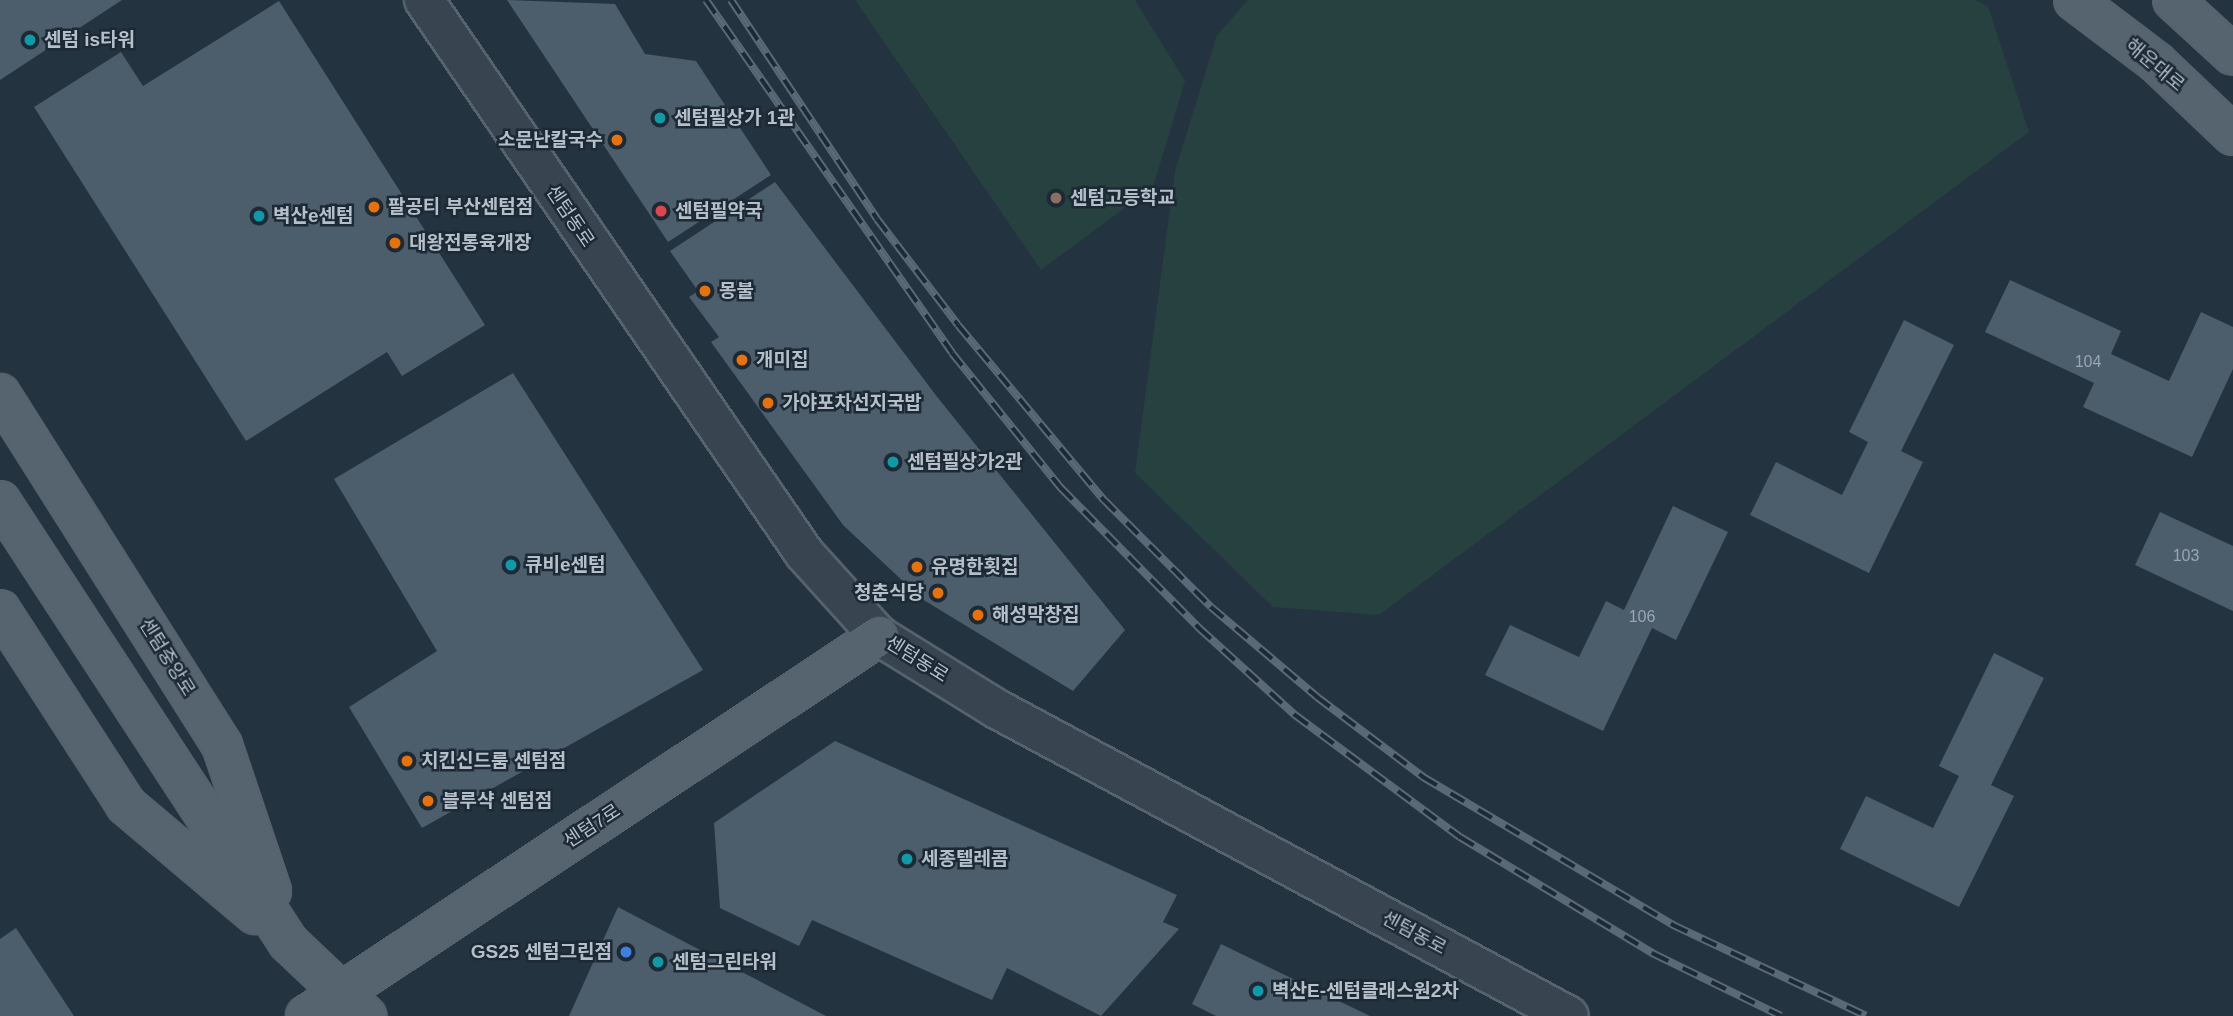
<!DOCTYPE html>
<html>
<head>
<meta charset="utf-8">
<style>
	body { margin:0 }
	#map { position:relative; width:2233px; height:1016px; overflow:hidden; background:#243340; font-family:Helvetica,"Noto Sans KR",sans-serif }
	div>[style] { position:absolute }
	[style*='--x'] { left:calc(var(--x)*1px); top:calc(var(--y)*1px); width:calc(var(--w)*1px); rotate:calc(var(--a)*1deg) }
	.green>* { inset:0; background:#264140 }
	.building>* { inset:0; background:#4c5d6b }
	.roads { filter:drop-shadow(2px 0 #56626d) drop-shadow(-2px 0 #56626d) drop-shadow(0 2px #56626d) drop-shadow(0 -2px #56626d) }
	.minor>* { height:38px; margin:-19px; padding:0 19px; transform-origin:19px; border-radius:19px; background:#384550 }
	.major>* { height:38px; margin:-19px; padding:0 19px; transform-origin:19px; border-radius:19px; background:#566470 }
	.rail>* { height:8px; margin-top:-4px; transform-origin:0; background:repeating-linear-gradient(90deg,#1d2a35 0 16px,#5a6977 0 32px); box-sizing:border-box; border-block:2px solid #5a6977 }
	.dots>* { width:19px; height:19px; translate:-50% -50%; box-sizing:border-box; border:4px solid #1d2a35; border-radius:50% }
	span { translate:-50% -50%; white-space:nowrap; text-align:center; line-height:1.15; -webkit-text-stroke:5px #1d2a35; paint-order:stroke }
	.number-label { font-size:16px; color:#9aa6b2 }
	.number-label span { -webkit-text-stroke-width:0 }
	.poi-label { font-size:19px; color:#b4bfca; font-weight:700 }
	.left { translate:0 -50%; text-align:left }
	.right { translate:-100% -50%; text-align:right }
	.street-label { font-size:19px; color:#b4bfca }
</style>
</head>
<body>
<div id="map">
	<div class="green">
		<i style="clip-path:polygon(855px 0,1135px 0,1185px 81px,1153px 187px,1041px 270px)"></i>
		<i style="clip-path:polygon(1248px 0,1975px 0,1988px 6px,2029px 132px,1379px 615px,1273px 607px,1135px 473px,1175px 171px,1217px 35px)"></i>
	</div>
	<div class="building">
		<i style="clip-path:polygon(0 0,122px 0,0 80px)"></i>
		<i style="clip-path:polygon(507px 0,615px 4px,645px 54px,696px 61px,771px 175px,668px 242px)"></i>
		<i style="clip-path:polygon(279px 1px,485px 325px,402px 376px,387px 352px,246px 441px,34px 107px,121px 52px,143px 86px)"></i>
		<i style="clip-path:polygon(775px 182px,938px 398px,1125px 630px,1073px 691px,922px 599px,843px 525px,711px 342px,719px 337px,689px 297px,698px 291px,670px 251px)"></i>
		<i style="clip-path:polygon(2010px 280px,2121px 331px,2111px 354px,2169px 381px,2201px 312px,2233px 327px,2233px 369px,2192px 457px,2083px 407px,2094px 383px,1985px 332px)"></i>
		<i style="clip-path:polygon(1904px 320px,1954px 345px,1901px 451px,1923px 462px,1869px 573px,1750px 515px,1776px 462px,1842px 495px,1868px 442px,1849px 432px)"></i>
		<i style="clip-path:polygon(513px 373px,703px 670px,422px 828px,349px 707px,437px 651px,334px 479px)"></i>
		<i style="clip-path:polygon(1673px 506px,1728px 532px,1676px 640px,1652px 628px,1603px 731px,1485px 675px,1510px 625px,1579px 657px,1606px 601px,1624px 610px)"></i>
		<i style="clip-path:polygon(2160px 512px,2233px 546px,2233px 611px,2135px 565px)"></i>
		<i style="clip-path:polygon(1994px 653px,2044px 678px,1991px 785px,2014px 796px,1959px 907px,1840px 849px,1866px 796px,1933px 828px,1959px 776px,1939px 766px)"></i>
		<i style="clip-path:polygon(835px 741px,1177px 895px,1163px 922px,1179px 929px,1101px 1016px,1007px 968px,992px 1000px,812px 920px,799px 946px,720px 908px,714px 823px)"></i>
		<i style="clip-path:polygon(618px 907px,826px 1016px,569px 1016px)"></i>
		<i style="clip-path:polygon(16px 928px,74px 1016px,0 1016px,0 939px)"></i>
		<i style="clip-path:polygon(1221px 944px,1289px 977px,1370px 1016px,1216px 1016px,1192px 1004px)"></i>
	</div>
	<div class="roads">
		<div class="minor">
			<i style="--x:424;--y:0;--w:671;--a:55.5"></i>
			<i style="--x:804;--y:553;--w:112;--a:47.9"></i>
			<i style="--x:879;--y:636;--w:137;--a:31.8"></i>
			<i style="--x:995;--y:708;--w:651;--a:28.22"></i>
		</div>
		<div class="major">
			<i style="--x:2074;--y:0;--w:103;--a:37.1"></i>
			<i style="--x:2156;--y:62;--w:106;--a:43.5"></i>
			<i style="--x:2173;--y:0;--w:81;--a:42.5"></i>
			<i style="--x:0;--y:394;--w:415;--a:57.7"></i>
			<i style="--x:222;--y:745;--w:154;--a:71.4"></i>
			<i style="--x:0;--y:501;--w:527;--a:56.85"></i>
			<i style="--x:288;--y:942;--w:108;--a:43.5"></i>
			<i style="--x:0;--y:610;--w:232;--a:57.1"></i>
			<i style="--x:126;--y:805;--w:169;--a:40.2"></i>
			<i style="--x:306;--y:1016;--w:688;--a:-33.55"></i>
		</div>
	</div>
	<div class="rail">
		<i style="--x:706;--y:0;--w:430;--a:55.1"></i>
		<i style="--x:952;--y:353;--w:174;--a:51.1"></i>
		<i style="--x:1061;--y:488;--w:197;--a:45.4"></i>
		<i style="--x:1199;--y:628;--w:130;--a:42.2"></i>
		<i style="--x:1295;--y:715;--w:205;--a:36.5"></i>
		<i style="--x:1460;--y:837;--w:227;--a:31.1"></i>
		<i style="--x:1654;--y:954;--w:141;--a:26"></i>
		<i style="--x:731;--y:0;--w:263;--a:56.3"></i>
		<i style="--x:877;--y:219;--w:133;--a:52.6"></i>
		<i style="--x:958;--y:325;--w:228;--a:50.2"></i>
		<i style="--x:1104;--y:500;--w:151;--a:45"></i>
		<i style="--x:1211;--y:607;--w:139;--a:40.3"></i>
		<i style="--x:1317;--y:697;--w:133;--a:37"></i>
		<i style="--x:1423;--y:777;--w:291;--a:30.6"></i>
		<i style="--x:1673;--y:925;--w:213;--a:25.2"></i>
	</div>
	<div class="dots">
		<i style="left:30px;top:40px;background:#0f9aa8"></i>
		<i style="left:660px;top:118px;background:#0f9aa8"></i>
		<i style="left:617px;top:140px;background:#e8710a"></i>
		<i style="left:1056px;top:198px;background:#8d6e63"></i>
		<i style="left:374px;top:207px;background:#e8710a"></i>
		<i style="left:661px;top:211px;background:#e0444e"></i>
		<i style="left:259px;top:216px;background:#0f9aa8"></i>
		<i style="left:395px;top:243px;background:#e8710a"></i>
		<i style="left:705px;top:291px;background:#e8710a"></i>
		<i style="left:742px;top:360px;background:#e8710a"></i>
		<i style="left:768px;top:403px;background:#e8710a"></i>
		<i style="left:893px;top:462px;background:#0f9aa8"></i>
		<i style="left:511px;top:565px;background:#0f9aa8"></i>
		<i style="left:917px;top:567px;background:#e8710a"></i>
		<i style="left:938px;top:593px;background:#e8710a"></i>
		<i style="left:978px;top:615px;background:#e8710a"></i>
		<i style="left:407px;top:761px;background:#e8710a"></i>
		<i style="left:428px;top:801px;background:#e8710a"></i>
		<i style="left:907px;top:859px;background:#0f9aa8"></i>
		<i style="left:626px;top:952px;background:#3f7fe0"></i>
		<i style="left:658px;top:962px;background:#0f9aa8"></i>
		<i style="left:1258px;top:991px;background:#0f9aa8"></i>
	</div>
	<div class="number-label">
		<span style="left:2088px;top:362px">104</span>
		<span style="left:2186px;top:556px">103</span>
		<span style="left:1642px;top:617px">106</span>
	</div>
	<div class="poi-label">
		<span class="left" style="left:44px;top:40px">센텀 is타워</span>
		<span class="left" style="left:674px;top:118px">센텀필상가 1관</span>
		<span class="right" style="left:603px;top:140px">소문난칼국수</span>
		<span class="left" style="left:1070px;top:198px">센텀고등학교</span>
		<span class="left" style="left:388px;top:207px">팔공티 부산센텀점</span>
		<span class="left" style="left:675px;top:211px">센텀필약국</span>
		<span class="left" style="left:273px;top:216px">벽산e센텀</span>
		<span class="left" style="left:409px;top:243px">대왕전통육개장</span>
		<span class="left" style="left:719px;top:291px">몽불</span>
		<span class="left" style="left:756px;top:360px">개미집</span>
		<span class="left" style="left:782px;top:403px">가야포차선지국밥</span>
		<span class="left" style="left:907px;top:462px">센텀필상가2관</span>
		<span class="left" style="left:525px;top:565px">큐비e센텀</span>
		<span class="left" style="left:931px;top:567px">유명한횟집</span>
		<span class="right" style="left:924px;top:593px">청춘식당</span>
		<span class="left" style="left:992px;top:615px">해성막창집</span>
		<span class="left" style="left:421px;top:761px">치킨신드룸 센텀점</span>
		<span class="left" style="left:442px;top:801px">블루샥 센텀점</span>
		<span class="left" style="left:921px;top:859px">세종텔레콤</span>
		<span class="right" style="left:612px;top:952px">GS25 센텀그린점</span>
		<span class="left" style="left:672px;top:962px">센텀그린타워</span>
		<span class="left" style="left:1272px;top:991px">벽산E-센텀클래스원2차</span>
	</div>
	<div class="street-label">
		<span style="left:2155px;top:65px;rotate:40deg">해운대로</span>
		<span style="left:570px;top:216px;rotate:56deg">센텀동로</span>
		<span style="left:167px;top:657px;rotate:58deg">센텀중앙로</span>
		<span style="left:917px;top:659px;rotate:32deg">센텀동로</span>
		<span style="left:592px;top:826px;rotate:-33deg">센텀7로</span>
		<span style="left:1414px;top:933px;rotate:28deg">센텀동로</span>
	</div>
</div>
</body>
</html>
